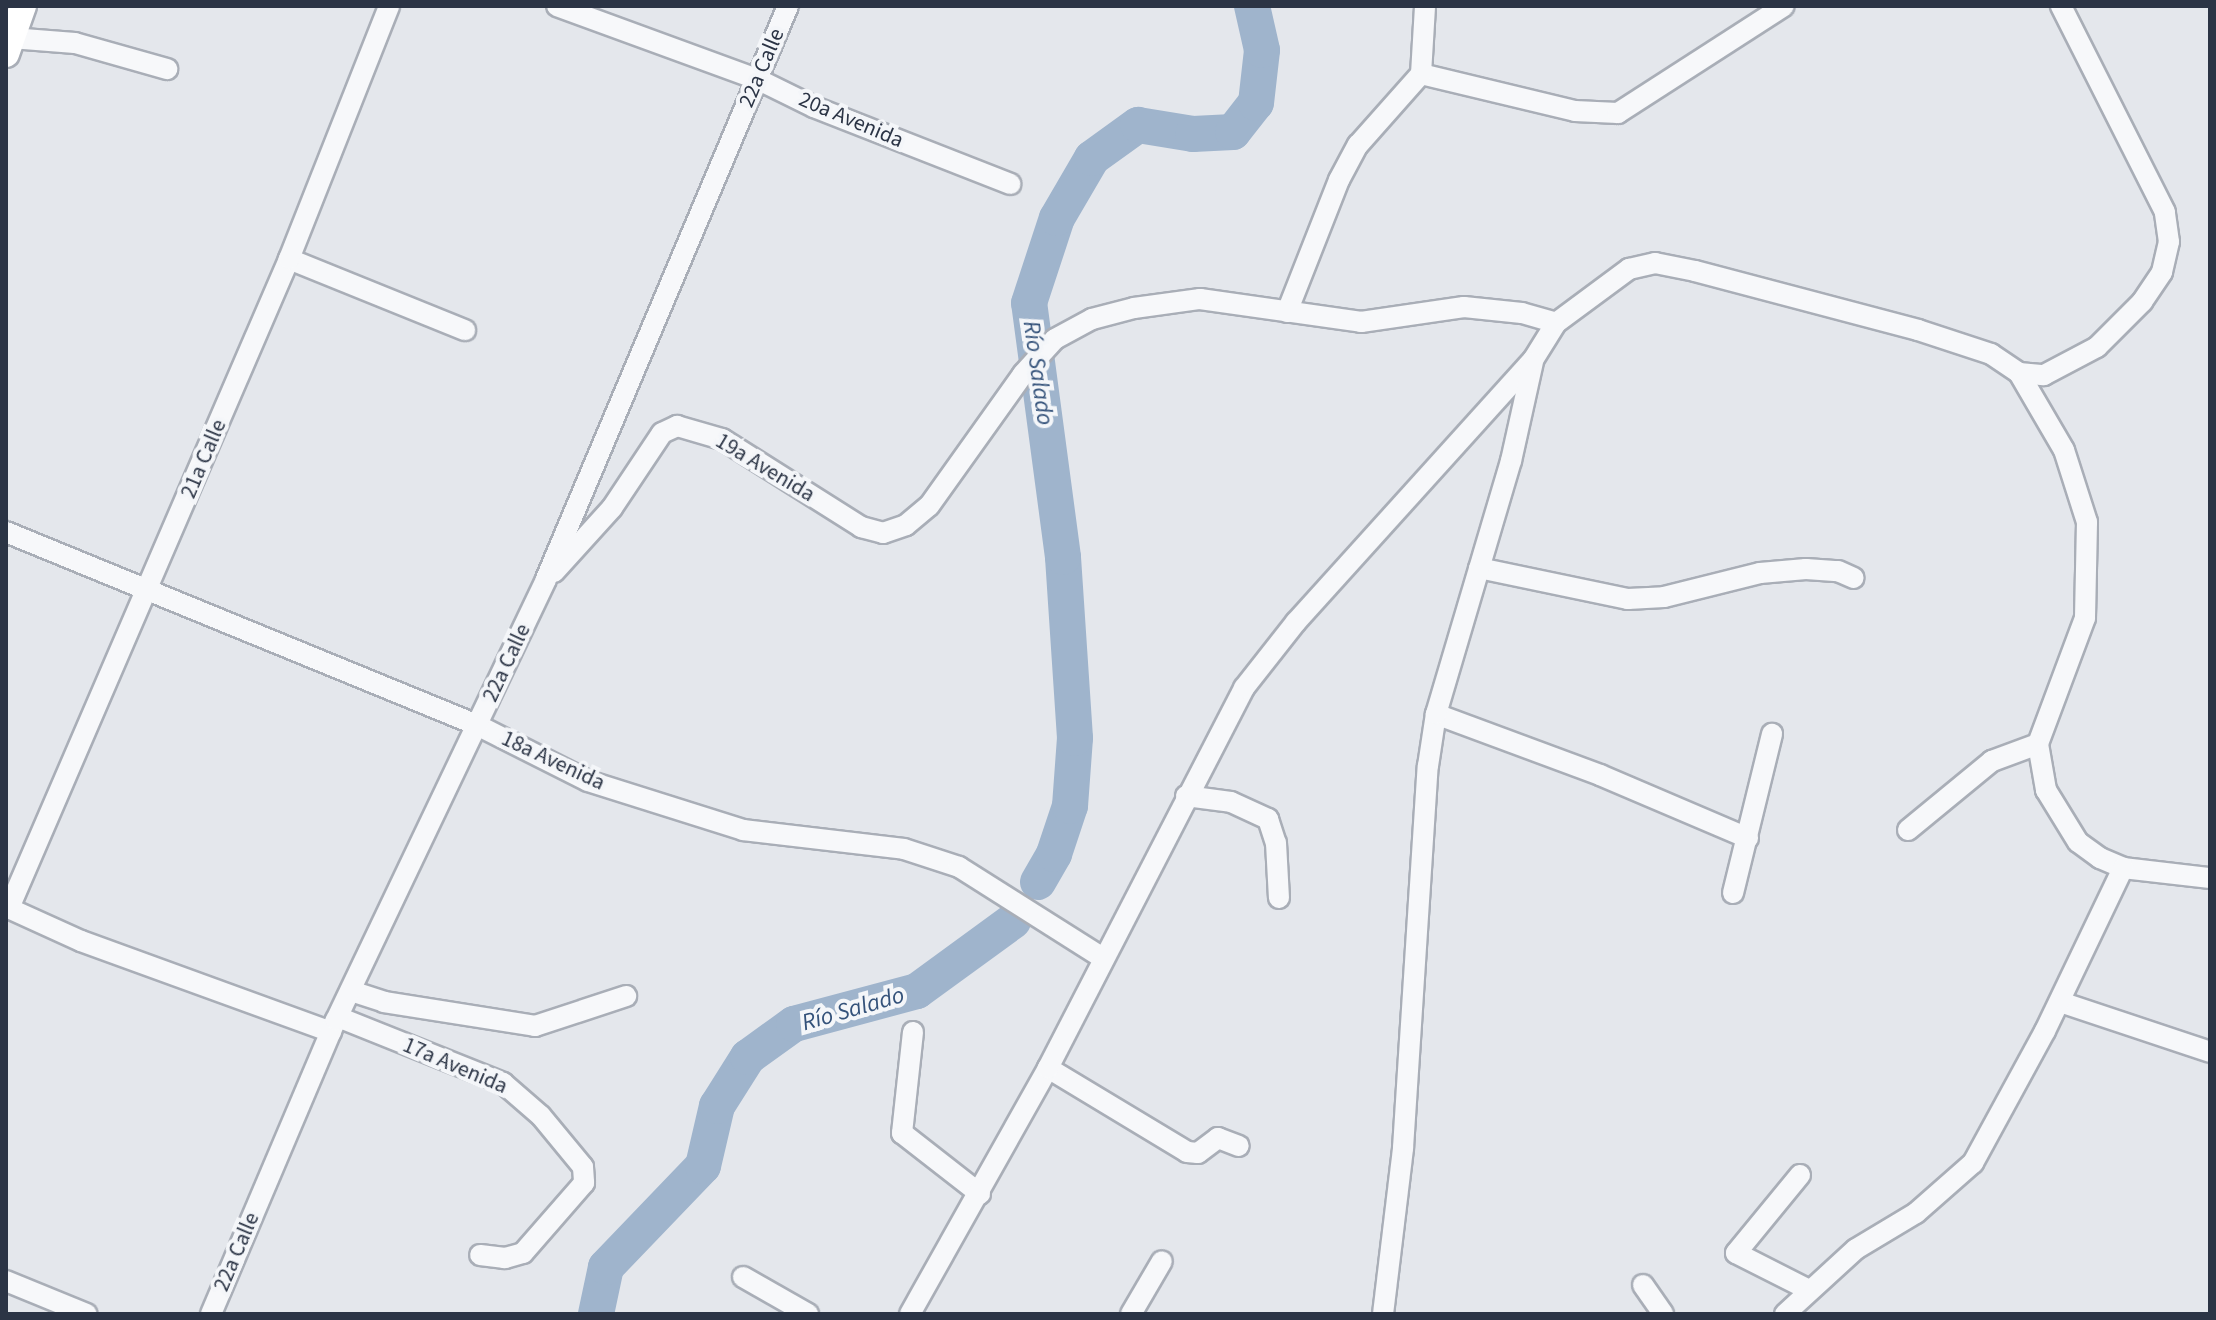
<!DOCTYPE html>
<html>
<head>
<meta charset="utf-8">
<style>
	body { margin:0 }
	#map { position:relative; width:2216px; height:1320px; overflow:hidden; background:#e4e7ec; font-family:"Source Sans 3",sans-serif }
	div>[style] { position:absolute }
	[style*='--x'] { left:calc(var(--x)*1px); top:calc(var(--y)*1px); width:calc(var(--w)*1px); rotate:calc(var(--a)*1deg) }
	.river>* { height:36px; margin:-18px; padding:0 18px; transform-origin:18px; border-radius:18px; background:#9fb4cc }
	.roads { filter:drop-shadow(2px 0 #a9aeb7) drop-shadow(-2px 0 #a9aeb7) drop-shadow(0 2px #a9aeb7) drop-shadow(0 -2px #a9aeb7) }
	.minor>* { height:20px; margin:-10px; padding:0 10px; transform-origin:10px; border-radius:10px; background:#f7f8fa }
	.major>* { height:26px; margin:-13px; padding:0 13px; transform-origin:13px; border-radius:13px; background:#fff }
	span { translate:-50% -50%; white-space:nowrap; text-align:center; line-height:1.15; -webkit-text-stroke:8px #f4f6f9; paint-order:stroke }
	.street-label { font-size:22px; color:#2b3445 }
	.water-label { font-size:24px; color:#34527a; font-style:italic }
	.frame { position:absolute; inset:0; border:8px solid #2b3445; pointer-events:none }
</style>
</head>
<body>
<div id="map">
	<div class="river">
		<i style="--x:1038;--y:882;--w:32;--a:-60"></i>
		<i style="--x:1054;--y:854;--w:51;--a:-71.6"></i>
		<i style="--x:1070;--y:806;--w:68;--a:-85.8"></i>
		<i style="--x:1075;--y:738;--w:181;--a:-93.8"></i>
		<i style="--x:1063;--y:557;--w:256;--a:-97.6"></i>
		<i style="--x:1029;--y:303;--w:89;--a:-71.8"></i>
		<i style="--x:1057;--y:218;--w:69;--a:-59.7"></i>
		<i style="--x:1092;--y:158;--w:57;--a:-35.7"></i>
		<i style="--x:1138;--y:125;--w:56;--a:9.3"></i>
		<i style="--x:1193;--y:134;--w:40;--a:-2.9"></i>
		<i style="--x:1233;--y:132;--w:37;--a:-52"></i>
		<i style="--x:1256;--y:103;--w:53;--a:-83.5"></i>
		<i style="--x:1262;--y:50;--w:45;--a:-102.8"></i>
		<i style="--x:596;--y:1314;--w:48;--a:-78"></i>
		<i style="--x:606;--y:1267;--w:140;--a:-46.2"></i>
		<i style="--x:703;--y:1166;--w:62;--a:-76.9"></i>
		<i style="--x:717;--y:1106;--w:58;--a:-57.7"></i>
		<i style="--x:748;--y:1057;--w:57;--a:-35.7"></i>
		<i style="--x:794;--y:1024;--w:127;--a:-15"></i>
		<i style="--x:917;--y:991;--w:119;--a:-36.1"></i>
	</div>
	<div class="roads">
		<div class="minor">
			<i style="--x:557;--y:6;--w:213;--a:20.1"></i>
			<i style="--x:757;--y:79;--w:64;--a:26.2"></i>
			<i style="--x:814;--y:107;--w:211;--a:21.4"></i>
			<i style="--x:11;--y:38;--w:64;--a:4.5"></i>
			<i style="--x:75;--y:43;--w:96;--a:15.8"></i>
			<i style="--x:1421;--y:74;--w:158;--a:13.5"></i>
			<i style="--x:1575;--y:111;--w:43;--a:2.7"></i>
			<i style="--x:1618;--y:113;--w:197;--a:-32.8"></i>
			<i style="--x:289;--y:259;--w:190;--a:22"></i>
			<i style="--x:1287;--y:312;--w:142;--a:-68.5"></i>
			<i style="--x:1339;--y:180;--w:40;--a:-62"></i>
			<i style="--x:1358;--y:145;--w:95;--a:-48.4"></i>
			<i style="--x:1421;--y:74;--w:68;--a:-86.6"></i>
			<i style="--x:2019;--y:373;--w:25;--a:5"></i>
			<i style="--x:2044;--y:375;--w:60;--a:-27.8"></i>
			<i style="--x:2097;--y:347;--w:64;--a:-45"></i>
			<i style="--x:2142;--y:302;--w:36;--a:-56"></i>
			<i style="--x:2162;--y:272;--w:31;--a:-77"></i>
			<i style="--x:2169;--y:242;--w:30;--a:-98"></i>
			<i style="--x:2165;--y:212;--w:231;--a:-116.8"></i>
			<i style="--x:6;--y:532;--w:509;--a:22.28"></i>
			<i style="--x:477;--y:725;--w:124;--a:26.8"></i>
			<i style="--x:588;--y:781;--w:163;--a:17.5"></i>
			<i style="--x:743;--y:830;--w:162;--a:6.7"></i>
			<i style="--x:904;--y:849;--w:58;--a:18.1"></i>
			<i style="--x:959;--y:867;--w:170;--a:32.3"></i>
			<i style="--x:1479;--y:568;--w:152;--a:11.8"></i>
			<i style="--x:1628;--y:599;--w:36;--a:-3"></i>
			<i style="--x:1664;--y:597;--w:99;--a:-14"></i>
			<i style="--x:1760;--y:573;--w:46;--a:-5"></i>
			<i style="--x:1806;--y:569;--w:32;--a:4"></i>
			<i style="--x:1838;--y:571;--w:17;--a:24"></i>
			<i style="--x:554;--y:572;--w:86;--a:-47.8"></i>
			<i style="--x:612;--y:508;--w:90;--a:-56.3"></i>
			<i style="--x:662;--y:433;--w:17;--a:-25"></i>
			<i style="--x:677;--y:426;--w:47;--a:16.1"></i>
			<i style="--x:722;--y:439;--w:165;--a:32.3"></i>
			<i style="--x:861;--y:527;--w:23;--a:15"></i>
			<i style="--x:883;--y:533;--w:24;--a:-19"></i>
			<i style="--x:906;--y:525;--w:30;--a:-40"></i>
			<i style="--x:929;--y:506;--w:162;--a:-54.5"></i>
			<i style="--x:1023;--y:374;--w:47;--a:-47.6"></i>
			<i style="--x:1055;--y:339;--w:42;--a:-28.4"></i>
			<i style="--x:1092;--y:319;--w:43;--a:-14.7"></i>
			<i style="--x:1134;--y:308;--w:67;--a:-7.8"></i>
			<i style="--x:1200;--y:299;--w:163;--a:8.1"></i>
			<i style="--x:1361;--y:322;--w:104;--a:-8.3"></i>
			<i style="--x:1464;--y:307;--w:58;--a:5.9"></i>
			<i style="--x:1522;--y:313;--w:35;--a:16"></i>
			<i style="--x:1436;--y:714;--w:175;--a:20.4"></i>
			<i style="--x:1600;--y:775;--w:161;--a:23.1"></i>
			<i style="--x:1186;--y:796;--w:45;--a:7.6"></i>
			<i style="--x:1231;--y:802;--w:41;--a:24.7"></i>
			<i style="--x:1268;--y:819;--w:25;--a:72"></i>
			<i style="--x:1276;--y:843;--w:55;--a:86.9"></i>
			<i style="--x:1908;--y:830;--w:109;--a:-39.4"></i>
			<i style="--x:1992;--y:761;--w:49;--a:-20.3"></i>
			<i style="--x:1733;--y:893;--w:164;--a:-76.2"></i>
			<i style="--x:6;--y:907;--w:82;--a:24.4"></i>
			<i style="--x:81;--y:941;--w:266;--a:20"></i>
			<i style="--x:9;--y:908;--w:707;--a:-66.66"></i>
			<i style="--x:289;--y:259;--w:272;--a:-68.4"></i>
			<i style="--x:351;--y:991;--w:35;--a:18"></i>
			<i style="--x:384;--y:1002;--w:153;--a:9"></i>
			<i style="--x:535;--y:1026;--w:96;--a:-18.2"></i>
			<i style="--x:2060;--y:1002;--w:158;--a:18.4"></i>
			<i style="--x:338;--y:1017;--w:178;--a:21.8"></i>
			<i style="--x:503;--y:1083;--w:50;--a:41"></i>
			<i style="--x:541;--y:1116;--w:66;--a:50.5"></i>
			<i style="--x:583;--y:1167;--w:16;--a:86"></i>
			<i style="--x:584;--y:1183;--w:93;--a:131.1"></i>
			<i style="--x:523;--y:1253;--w:19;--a:164"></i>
			<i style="--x:505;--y:1258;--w:25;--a:-173"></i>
			<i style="--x:913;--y:1032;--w:102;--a:96.2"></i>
			<i style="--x:902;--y:1133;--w:99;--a:38"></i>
			<i style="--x:1048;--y:1068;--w:162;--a:31.1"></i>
			<i style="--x:1187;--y:1152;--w:11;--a:5"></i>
			<i style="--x:1198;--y:1153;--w:25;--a:-37"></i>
			<i style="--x:1218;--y:1138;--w:22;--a:21"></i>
			<i style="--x:1800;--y:1175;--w:101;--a:129.4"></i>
			<i style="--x:1736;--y:1253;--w:80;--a:26.9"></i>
			<i style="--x:743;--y:1277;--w:75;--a:29.6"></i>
			<i style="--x:6;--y:1281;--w:87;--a:22.2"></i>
			<i style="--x:1643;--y:1285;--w:35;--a:55"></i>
			<i style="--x:211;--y:1314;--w:319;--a:-67"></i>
			<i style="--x:336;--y:1020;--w:488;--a:-64.5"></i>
			<i style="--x:546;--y:579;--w:622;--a:-67.1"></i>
			<i style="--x:910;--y:1314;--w:282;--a:-60.7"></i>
			<i style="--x:1048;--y:1068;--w:428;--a:-62.7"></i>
			<i style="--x:1244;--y:688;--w:84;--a:-51.8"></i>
			<i style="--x:1296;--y:622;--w:353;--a:-47.9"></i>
			<i style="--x:1533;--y:360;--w:44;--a:-58.1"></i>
			<i style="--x:1556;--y:323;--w:91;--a:-36.5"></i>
			<i style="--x:1629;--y:269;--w:27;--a:-13"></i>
			<i style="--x:1655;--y:263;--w:41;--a:11.3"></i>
			<i style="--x:1695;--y:271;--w:231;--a:14.8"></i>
			<i style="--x:1918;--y:330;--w:77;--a:18.2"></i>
			<i style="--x:1991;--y:354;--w:34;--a:34"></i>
			<i style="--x:2019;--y:373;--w:89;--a:59.7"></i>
			<i style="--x:2064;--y:450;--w:76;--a:72.3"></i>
			<i style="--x:2087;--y:522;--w:96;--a:91.2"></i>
			<i style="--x:2085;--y:618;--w:134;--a:110.5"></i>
			<i style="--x:2038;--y:744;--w:47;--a:80.1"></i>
			<i style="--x:2046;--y:790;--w:61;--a:58.4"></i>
			<i style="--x:2078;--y:842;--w:27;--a:36"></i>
			<i style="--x:2100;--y:858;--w:25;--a:23"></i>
			<i style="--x:2123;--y:868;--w:88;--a:6.6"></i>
			<i style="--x:1131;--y:1314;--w:61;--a:-59.7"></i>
			<i style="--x:1383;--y:1314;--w:167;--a:-83.1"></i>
			<i style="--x:1403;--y:1148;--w:383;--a:-86.3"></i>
			<i style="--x:1428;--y:766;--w:53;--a:-81.3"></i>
			<i style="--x:1436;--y:714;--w:264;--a:-73.5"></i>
			<i style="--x:1511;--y:461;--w:101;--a:-77.5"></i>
			<i style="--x:1785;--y:1314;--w:96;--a:-42.5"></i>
			<i style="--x:1856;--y:1249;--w:70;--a:-31"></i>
			<i style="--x:1916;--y:1213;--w:76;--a:-41.3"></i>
			<i style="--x:1973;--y:1163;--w:150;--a:-61.4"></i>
			<i style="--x:2045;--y:1031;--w:181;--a:-64.4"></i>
		</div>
		<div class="major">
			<i style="--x:6;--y:54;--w:51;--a:-70.5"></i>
		</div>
	</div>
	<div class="street-label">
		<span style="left:762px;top:68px;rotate:-67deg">22a Calle</span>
		<span style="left:851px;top:120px;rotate:23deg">20a Avenida</span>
		<span style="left:204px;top:459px;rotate:-67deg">21a Calle</span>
		<span style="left:765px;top:468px;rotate:31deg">19a Avenida</span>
		<span style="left:507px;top:663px;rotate:-65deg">22a Calle</span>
		<span style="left:553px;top:761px;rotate:25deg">18a Avenida</span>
		<span style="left:455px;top:1066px;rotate:23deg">17a Avenida</span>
		<span style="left:237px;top:1252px;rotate:-67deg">22a Calle</span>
	</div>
	<div class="water-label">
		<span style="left:1038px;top:373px;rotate:82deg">Río Salado</span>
		<span style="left:853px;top:1009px;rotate:-16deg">Río Salado</span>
	</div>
	<div class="frame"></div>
</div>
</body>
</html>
